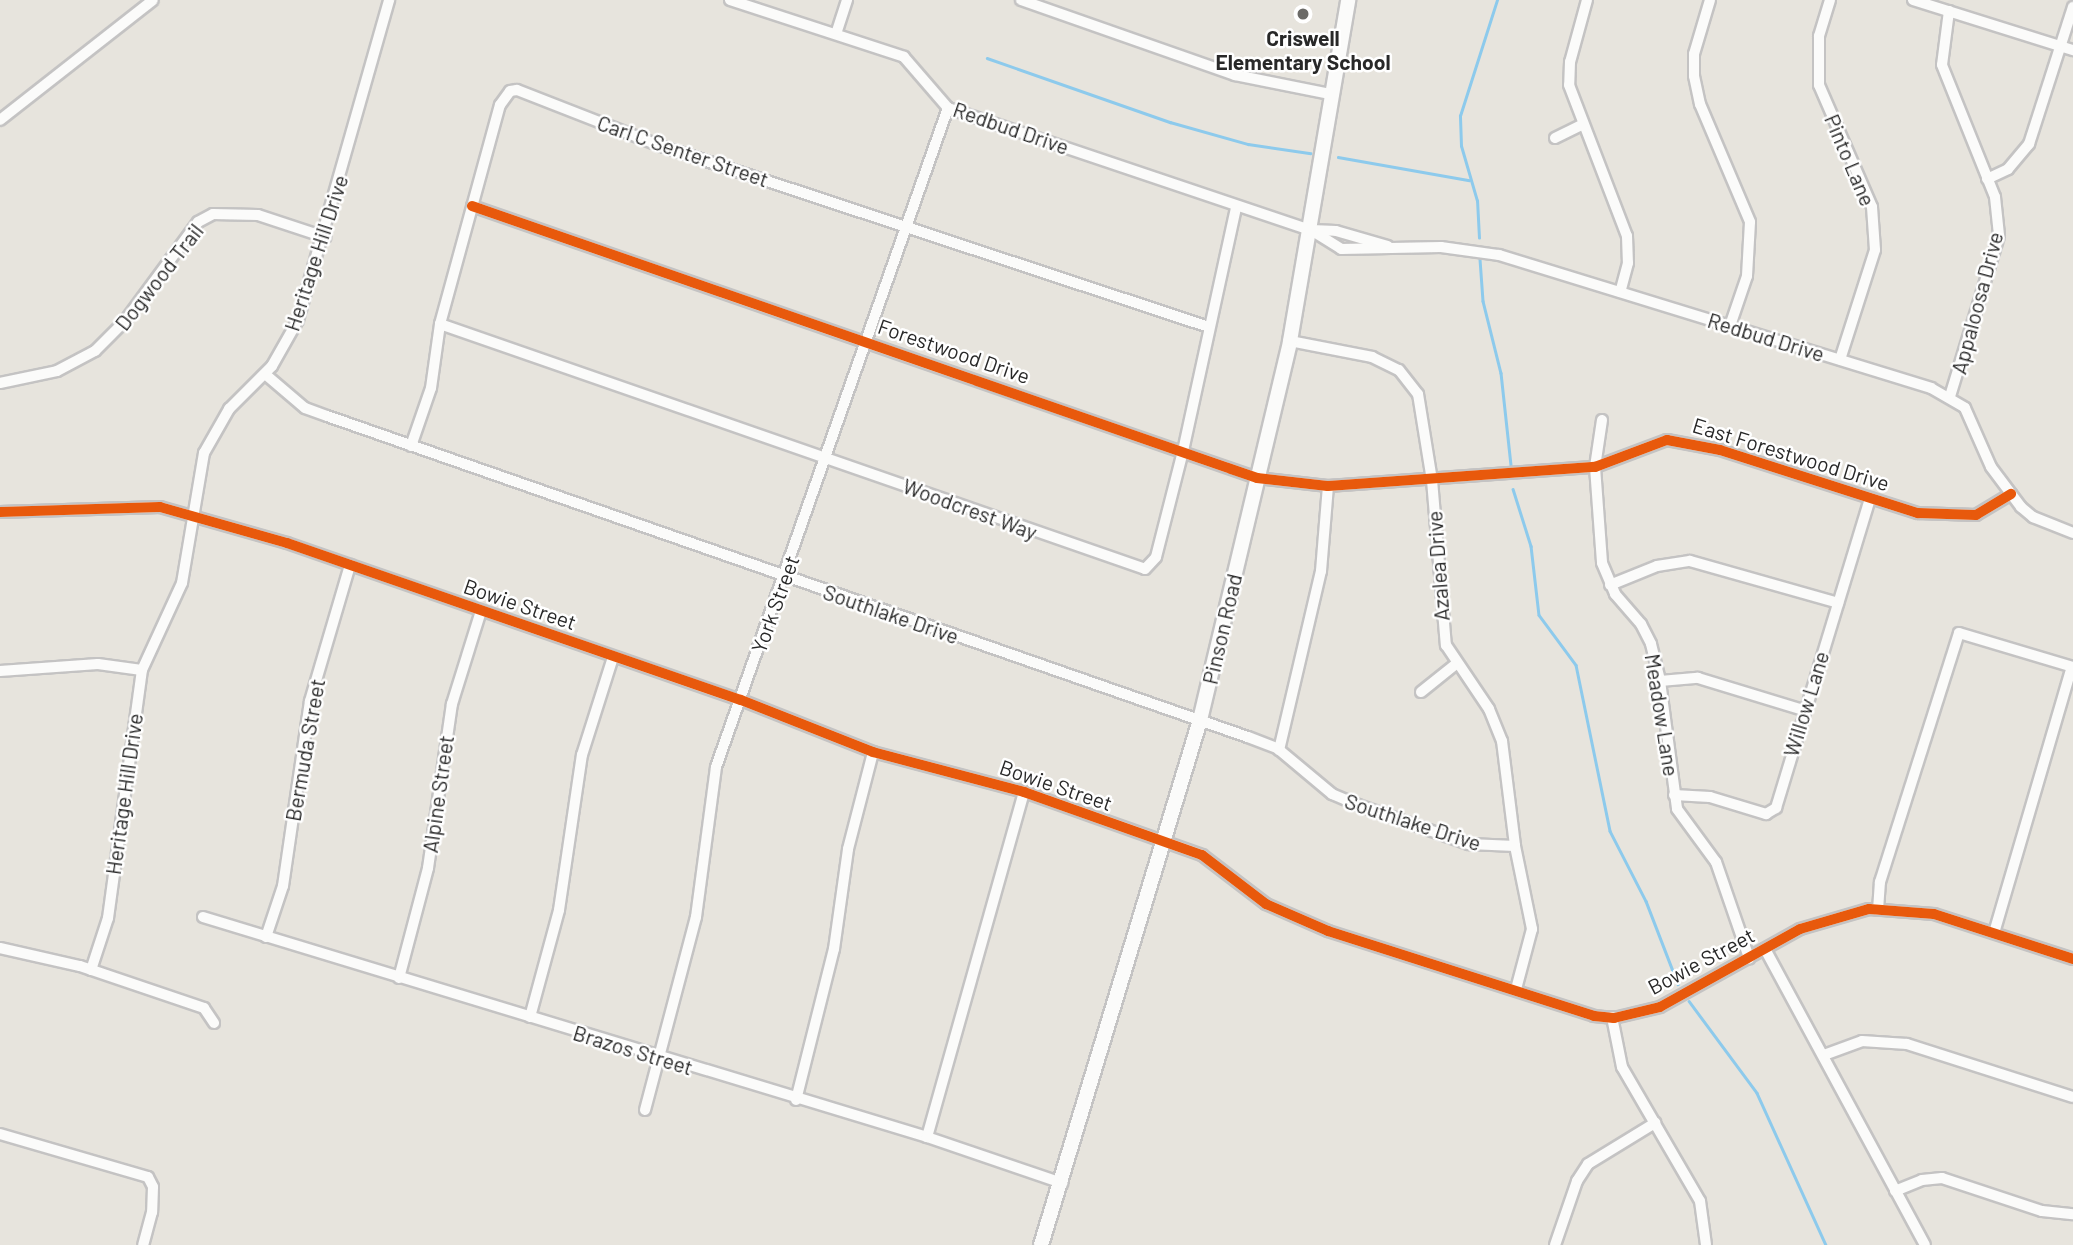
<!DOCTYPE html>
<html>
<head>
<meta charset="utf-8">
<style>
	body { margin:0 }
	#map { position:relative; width:2073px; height:1245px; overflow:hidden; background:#e7e4dd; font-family:Barlow,sans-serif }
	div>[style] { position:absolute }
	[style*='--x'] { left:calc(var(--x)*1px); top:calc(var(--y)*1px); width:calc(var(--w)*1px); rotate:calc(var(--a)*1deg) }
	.stream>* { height:2.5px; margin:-1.25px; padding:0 1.25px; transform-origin:1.25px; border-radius:1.25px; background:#8dcaec }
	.roads { filter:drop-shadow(2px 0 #c4c3c3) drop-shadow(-2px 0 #c4c3c3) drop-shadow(0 2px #c4c3c3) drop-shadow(0 -2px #c4c3c3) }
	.minor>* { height:10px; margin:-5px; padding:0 5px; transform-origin:5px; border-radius:5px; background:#fbfbfa }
	.secondary>* { height:14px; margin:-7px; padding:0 7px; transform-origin:7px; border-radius:7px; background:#fbfbfa }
	.cycleway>* { height:10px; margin:-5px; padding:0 5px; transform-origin:5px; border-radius:5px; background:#e8590c }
	.dots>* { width:19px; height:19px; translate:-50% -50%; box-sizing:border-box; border:4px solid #fff; border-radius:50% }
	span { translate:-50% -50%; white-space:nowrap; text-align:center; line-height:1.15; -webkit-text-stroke:5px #fff; paint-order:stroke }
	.poi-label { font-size:21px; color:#282828; font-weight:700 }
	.street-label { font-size:21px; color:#282828 }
</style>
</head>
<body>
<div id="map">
	<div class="stream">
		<i style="--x:987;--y:58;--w:194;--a:19.3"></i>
		<i style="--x:1170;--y:122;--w:81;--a:15.8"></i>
		<i style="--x:1248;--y:144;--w:63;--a:8.3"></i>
		<i style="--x:1338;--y:157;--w:133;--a:10"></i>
		<i style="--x:1479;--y:238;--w:37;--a:-93"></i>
		<i style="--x:1477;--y:201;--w:57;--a:-106.2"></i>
		<i style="--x:1461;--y:146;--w:30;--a:-92"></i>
		<i style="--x:1460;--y:116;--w:122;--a:-72.3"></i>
		<i style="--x:1480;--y:259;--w:42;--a:85.9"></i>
		<i style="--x:1483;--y:301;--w:74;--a:76"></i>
		<i style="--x:1501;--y:373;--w:93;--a:83.8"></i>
		<i style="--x:1513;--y:489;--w:60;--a:72.5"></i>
		<i style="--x:1531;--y:546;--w:69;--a:83.4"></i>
		<i style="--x:1539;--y:615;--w:62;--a:53.5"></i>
		<i style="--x:1576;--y:665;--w:169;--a:78.4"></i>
		<i style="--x:1610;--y:831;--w:79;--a:62.8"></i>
		<i style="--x:1646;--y:901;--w:89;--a:68.9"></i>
		<i style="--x:1689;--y:1001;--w:114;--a:53.5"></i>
		<i style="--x:1757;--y:1093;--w:167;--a:65.6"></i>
	</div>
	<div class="roads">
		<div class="minor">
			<i style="--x:730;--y:0;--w:183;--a:18.1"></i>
			<i style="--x:904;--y:57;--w:67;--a:49.2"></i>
			<i style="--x:948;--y:108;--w:383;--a:18.6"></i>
			<i style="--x:1311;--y:230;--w:25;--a:2"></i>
			<i style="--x:1336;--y:231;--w:54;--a:16.1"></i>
			<i style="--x:1021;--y:0;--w:227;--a:19.3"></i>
			<i style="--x:1235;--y:75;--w:97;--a:11.3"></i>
			<i style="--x:1587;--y:0;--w:64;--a:105.3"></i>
			<i style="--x:1570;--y:62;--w:23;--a:92"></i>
			<i style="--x:1569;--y:85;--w:162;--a:69"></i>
			<i style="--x:1627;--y:236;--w:27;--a:88"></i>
			<i style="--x:1628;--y:263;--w:30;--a:105"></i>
			<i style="--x:1710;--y:0;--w:56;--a:106.5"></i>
			<i style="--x:1694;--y:54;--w:22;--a:90"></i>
			<i style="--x:1694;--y:76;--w:29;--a:78"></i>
			<i style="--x:1700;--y:104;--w:128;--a:67"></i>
			<i style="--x:1750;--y:222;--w:54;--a:93.2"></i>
			<i style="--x:1747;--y:276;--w:53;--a:108.8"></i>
			<i style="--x:1830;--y:0;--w:38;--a:107"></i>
			<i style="--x:1819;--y:36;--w:49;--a:90"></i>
			<i style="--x:1819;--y:85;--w:133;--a:66.5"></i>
			<i style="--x:1872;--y:207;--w:43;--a:86"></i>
			<i style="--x:1875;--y:250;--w:115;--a:107.7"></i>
			<i style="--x:1913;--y:0;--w:168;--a:17.4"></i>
			<i style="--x:1949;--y:11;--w:54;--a:97.4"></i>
			<i style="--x:1942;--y:65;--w:142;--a:68.1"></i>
			<i style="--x:1995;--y:197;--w:39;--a:84"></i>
			<i style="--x:1999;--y:236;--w:167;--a:107"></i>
			<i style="--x:836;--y:34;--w:36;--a:-72"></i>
			<i style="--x:0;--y:120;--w:194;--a:-38.1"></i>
			<i style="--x:1555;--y:138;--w:30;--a:-26"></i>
			<i style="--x:1987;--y:179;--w:23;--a:-25"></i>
			<i style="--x:2008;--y:169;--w:33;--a:-50"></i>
			<i style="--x:2029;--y:144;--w:144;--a:-72.2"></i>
			<i style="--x:472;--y:206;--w:831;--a:19.11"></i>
			<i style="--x:1257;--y:478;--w:71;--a:6.4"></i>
			<i style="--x:1328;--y:486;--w:268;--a:-4.1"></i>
			<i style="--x:1595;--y:467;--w:77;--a:-20.6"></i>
			<i style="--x:1667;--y:440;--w:54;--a:10.7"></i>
			<i style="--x:1720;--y:450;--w:208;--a:17.7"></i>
			<i style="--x:1918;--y:513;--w:58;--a:2"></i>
			<i style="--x:1976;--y:515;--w:41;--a:-31"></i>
			<i style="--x:1311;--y:230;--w:36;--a:32"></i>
			<i style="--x:1341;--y:249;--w:100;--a:-1.1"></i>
			<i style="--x:1441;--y:247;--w:59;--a:7.9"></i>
			<i style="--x:1499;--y:255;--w:452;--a:17.1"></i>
			<i style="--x:1931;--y:388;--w:39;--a:30"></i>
			<i style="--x:1965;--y:408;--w:64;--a:66.2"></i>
			<i style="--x:1991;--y:467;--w:50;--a:53.1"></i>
			<i style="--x:2021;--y:507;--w:16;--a:40"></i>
			<i style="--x:2033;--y:517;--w:43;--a:21.8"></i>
			<i style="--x:440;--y:324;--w:746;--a:19.16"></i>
			<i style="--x:1145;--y:569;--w:16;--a:-47"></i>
			<i style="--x:1156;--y:557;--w:109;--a:-75.7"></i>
			<i style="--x:1183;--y:451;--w:250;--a:-77.7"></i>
			<i style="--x:1290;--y:341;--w:84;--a:11"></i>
			<i style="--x:1372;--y:357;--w:30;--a:26"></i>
			<i style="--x:1399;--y:370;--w:31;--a:52"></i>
			<i style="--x:1418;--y:394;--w:87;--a:80.8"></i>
			<i style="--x:1432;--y:480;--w:166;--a:85.2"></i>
			<i style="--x:1446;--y:645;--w:77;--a:56.1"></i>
			<i style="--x:1489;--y:709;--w:35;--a:68"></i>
			<i style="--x:1502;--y:741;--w:106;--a:82.9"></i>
			<i style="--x:1515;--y:846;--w:85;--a:78.4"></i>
			<i style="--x:1532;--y:929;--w:62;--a:104.9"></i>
			<i style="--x:265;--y:374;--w:52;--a:40.4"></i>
			<i style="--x:305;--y:408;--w:23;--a:20"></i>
			<i style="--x:327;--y:416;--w:975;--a:19.22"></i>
			<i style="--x:1248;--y:737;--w:31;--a:21"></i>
			<i style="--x:1277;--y:748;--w:72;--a:39.9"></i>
			<i style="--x:1332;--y:794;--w:28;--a:23"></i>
			<i style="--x:1358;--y:805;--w:118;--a:19.4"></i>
			<i style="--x:1469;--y:844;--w:46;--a:2.5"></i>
			<i style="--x:0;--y:383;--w:58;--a:-11.9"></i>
			<i style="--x:57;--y:371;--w:43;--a:-27.8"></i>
			<i style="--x:95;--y:351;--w:42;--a:-45"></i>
			<i style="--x:125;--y:321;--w:123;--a:-53.6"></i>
			<i style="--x:198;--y:222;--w:17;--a:-28"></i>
			<i style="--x:213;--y:214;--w:45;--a:1.3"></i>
			<i style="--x:258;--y:215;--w:71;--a:18.2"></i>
			<i style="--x:1602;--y:420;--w:48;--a:98.5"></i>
			<i style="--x:1595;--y:467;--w:96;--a:85.8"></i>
			<i style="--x:1602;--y:563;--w:34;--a:67"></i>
			<i style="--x:1615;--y:594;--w:40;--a:49"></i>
			<i style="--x:1641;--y:624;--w:22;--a:63"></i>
			<i style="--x:1651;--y:644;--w:38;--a:76"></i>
			<i style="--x:1660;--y:681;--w:129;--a:82.4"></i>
			<i style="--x:1677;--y:809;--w:66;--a:53.7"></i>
			<i style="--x:1716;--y:862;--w:102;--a:71"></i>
			<i style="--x:411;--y:446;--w:61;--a:-71"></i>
			<i style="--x:431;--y:388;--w:65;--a:-82"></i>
			<i style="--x:440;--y:324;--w:227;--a:-74.7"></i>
			<i style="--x:500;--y:105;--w:17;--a:-54"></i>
			<i style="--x:510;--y:91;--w:7;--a:-8"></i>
			<i style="--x:517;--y:90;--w:155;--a:21.3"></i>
			<i style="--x:661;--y:146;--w:577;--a:18.28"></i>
			<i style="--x:0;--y:512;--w:160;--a:-1.8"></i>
			<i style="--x:160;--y:507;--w:132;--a:15.8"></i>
			<i style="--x:287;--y:543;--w:480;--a:19.1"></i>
			<i style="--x:741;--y:700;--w:142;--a:21.5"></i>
			<i style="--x:873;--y:752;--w:156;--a:14.8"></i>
			<i style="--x:1024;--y:792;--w:189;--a:19.5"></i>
			<i style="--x:1202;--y:855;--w:81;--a:37.4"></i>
			<i style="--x:1266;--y:904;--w:68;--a:23.5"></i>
			<i style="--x:1328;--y:931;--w:279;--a:17.7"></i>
			<i style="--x:1594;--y:1016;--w:20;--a:6"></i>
			<i style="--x:1614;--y:1018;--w:47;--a:-13.4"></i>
			<i style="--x:1660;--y:1007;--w:160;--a:-29.1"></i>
			<i style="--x:1800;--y:929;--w:72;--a:-16.2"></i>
			<i style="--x:1869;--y:909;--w:65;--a:4.4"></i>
			<i style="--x:1934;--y:914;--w:146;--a:17.9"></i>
			<i style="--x:1610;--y:585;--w:51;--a:-22"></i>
			<i style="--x:1657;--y:566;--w:33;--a:-9"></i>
			<i style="--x:1690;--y:561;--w:154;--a:15.8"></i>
			<i style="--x:0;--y:671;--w:98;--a:-4.1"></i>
			<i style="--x:98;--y:664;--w:44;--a:7.8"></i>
			<i style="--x:1660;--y:681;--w:38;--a:-5"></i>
			<i style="--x:1698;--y:678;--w:110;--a:16.9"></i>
			<i style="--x:1421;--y:692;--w:45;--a:-38.7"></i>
			<i style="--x:1279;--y:750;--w:184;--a:-76.8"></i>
			<i style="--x:1321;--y:571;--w:85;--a:-85.3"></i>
			<i style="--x:1674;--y:795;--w:36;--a:3"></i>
			<i style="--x:1710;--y:797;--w:59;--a:16.9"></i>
			<i style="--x:1766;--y:814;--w:12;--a:-31"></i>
			<i style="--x:1776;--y:808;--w:324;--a:-73.1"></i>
			<i style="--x:1878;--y:910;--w:28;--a:-86"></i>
			<i style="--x:1880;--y:882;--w:261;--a:-72.4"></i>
			<i style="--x:1959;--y:633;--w:119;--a:16.6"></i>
			<i style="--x:203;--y:917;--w:757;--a:16.9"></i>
			<i style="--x:927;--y:1137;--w:143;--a:18.8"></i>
			<i style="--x:1994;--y:933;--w:277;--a:-73.7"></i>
			<i style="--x:266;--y:937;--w:54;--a:-71.6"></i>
			<i style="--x:283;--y:886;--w:187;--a:-81.7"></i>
			<i style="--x:310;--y:701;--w:142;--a:-73.6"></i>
			<i style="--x:0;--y:948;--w:82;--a:12.7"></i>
			<i style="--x:80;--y:966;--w:131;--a:18.7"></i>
			<i style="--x:204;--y:1008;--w:18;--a:56"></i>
			<i style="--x:1765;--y:949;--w:336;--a:61.6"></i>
			<i style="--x:91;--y:970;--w:55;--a:-71.9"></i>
			<i style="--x:108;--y:918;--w:250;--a:-82.2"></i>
			<i style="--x:142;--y:670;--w:96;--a:-65.3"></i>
			<i style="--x:182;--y:583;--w:132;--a:-80.4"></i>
			<i style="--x:204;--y:453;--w:51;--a:-60.4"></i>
			<i style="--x:229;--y:409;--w:61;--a:-45"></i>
			<i style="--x:272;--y:366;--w:53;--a:-60.5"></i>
			<i style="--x:298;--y:320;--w:333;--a:-74.1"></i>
			<i style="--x:399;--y:978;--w:114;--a:-75.2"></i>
			<i style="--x:428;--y:868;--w:166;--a:-81.7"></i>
			<i style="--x:452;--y:704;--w:97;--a:-72.7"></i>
			<i style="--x:530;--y:1017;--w:111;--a:-74.8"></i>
			<i style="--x:559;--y:910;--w:157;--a:-81.6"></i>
			<i style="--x:582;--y:755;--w:103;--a:-72.4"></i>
			<i style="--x:1612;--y:1017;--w:51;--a:78.7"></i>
			<i style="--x:1622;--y:1067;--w:155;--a:59.8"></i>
			<i style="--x:1700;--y:1201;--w:44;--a:82.2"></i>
			<i style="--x:1824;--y:1055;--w:40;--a:-20.2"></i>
			<i style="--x:1862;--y:1041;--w:45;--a:3.8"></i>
			<i style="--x:1907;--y:1044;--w:174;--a:17.7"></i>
			<i style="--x:796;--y:1100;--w:156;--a:-75.9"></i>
			<i style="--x:834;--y:949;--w:101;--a:-82"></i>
			<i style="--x:848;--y:849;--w:100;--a:-75.5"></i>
			<i style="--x:645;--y:1110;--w:200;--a:-75.2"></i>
			<i style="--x:696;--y:917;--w:151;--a:-82.4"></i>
			<i style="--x:716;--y:767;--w:699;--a:-70.61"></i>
			<i style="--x:0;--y:1134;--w:154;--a:16.2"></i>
			<i style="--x:148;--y:1177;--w:11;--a:63"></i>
			<i style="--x:153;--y:1187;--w:25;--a:92"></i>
			<i style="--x:152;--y:1212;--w:34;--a:105"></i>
			<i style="--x:927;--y:1137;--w:358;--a:-74.3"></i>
			<i style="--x:1895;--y:1191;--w:29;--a:-22"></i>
			<i style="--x:1922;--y:1180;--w:20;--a:-6"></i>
			<i style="--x:1942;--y:1178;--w:105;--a:18.3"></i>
			<i style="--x:2042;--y:1211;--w:31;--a:6"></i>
			<i style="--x:1555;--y:1245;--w:68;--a:-71"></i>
			<i style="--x:1577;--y:1181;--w:20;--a:-57"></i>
			<i style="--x:1588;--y:1164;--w:79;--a:-31.5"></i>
		</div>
		<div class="secondary">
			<i style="--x:1041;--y:1245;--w:549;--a:-73.15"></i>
			<i style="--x:1200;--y:720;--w:390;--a:-76.6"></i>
			<i style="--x:1290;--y:341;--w:346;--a:-80.3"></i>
		</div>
	</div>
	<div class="cycleway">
		<i style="--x:472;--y:206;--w:831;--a:19.11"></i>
		<i style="--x:1257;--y:478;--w:71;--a:6.4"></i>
		<i style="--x:1328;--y:486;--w:268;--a:-4.1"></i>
		<i style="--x:1595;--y:467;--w:77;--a:-20.6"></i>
		<i style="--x:1667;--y:440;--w:54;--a:10.7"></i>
		<i style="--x:1720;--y:450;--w:208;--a:17.7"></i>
		<i style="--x:1918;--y:513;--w:58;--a:2"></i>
		<i style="--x:1976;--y:515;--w:41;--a:-31"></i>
		<i style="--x:0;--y:512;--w:160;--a:-1.8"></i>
		<i style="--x:160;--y:507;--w:132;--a:15.8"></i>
		<i style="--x:287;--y:543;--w:480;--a:19.1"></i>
		<i style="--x:741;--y:700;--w:142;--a:21.5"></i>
		<i style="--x:873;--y:752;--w:156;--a:14.8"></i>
		<i style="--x:1024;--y:792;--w:189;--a:19.5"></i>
		<i style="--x:1202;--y:855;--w:81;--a:37.4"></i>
		<i style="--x:1266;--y:904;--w:68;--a:23.5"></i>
		<i style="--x:1328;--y:931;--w:279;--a:17.7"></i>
		<i style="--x:1594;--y:1016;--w:20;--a:6"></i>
		<i style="--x:1614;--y:1018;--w:47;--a:-13.4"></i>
		<i style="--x:1660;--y:1007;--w:160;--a:-29.1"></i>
		<i style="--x:1800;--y:929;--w:72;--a:-16.2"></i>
		<i style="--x:1869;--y:909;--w:65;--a:4.4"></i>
		<i style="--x:1934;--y:914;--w:146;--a:17.9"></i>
	</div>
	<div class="dots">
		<i style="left:1303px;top:14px;background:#6b6a67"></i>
	</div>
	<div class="poi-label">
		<span style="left:1303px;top:50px">Criswell<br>Elementary School</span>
	</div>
	<div class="street-label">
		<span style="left:1011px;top:128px;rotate:19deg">Redbud Drive</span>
		<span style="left:683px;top:151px;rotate:19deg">Carl C Senter Street</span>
		<span style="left:1850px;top:160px;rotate:67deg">Pinto Lane</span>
		<span style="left:316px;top:253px;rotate:-72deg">Heritage Hill Drive</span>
		<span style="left:159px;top:277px;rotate:-52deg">Dogwood Trail</span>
		<span style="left:1977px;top:303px;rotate:-75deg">Appaloosa Drive</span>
		<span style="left:1766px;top:337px;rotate:17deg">Redbud Drive</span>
		<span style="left:954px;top:351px;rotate:19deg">Forestwood Drive</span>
		<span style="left:1791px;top:454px;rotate:17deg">East Forestwood Drive</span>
		<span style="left:970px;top:509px;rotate:20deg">Woodcrest Way</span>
		<span style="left:1438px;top:566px;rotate:-94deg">Azalea Drive</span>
		<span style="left:520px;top:604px;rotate:19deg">Bowie Street</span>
		<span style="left:775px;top:604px;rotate:-70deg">York Street</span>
		<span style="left:891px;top:614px;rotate:19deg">Southlake Drive</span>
		<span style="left:1222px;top:629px;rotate:-77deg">Pinson Road</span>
		<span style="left:1806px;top:704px;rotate:-73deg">Willow Lane</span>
		<span style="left:1662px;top:715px;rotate:81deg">Meadow Lane</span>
		<span style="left:305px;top:750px;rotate:-80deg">Bermuda Street</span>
		<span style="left:1056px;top:785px;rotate:19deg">Bowie Street</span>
		<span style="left:124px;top:794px;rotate:-82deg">Heritage Hill Drive</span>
		<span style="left:438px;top:794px;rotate:-82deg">Alpine Street</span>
		<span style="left:1413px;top:822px;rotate:18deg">Southlake Drive</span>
		<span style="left:1701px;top:961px;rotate:-28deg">Bowie Street</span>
		<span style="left:633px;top:1050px;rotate:17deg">Brazos Street</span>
	</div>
</div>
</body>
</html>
